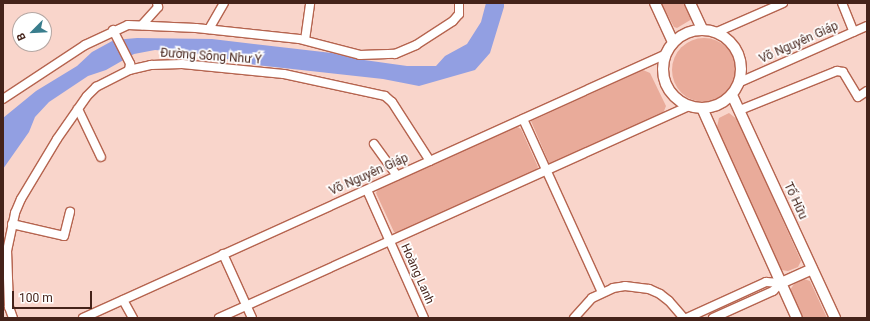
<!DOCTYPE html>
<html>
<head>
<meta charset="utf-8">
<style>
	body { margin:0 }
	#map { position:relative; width:870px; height:321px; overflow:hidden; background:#f9d5cb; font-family:Roboto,sans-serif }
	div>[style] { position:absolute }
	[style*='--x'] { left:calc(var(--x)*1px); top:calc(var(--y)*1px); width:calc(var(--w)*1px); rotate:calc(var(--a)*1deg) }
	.green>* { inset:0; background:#e9ab9a }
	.round { border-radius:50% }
	.water>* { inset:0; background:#929fe2 }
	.roads { filter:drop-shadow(1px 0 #b5644f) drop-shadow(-1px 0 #b5644f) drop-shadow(0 1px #b5644f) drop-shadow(0 -1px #b5644f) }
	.minor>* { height:8px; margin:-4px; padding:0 4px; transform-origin:4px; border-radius:4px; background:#fff }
	.major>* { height:10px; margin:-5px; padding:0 5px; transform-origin:5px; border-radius:5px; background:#fff }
	.major>.ring { margin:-5px; padding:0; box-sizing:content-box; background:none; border:10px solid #fff; border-radius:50% }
	span { translate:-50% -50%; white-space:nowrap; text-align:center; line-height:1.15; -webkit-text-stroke:3.5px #fff; paint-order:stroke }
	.street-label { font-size:12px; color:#45231a }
	.frame { position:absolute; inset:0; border:4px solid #45231a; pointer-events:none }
	.north { position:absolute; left:12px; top:12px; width:40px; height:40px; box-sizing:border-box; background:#fff; border:1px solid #b5a7a3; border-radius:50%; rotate:246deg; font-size:11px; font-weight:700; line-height:16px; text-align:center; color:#45231a }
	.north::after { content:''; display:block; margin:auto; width:14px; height:18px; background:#397d8d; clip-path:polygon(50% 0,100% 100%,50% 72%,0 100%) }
	.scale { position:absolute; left:12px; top:291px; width:80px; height:18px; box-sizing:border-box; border:2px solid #45231a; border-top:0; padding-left:5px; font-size:12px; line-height:14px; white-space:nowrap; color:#45231a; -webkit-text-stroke:3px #fff; paint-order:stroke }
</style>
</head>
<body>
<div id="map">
	<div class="green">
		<i style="clip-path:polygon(661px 3px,686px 3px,692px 19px,677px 28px,674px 27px)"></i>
		<i class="round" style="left:672px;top:38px;width:64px;height:64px"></i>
		<i style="clip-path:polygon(643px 70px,650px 73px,666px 106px,662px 116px,552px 165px,549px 163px,531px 121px)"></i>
		<i style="clip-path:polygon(729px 113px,738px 120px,801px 261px,798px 267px,788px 271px,781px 270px,717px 127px,719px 118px)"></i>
		<i style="clip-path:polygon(516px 126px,521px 129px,538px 167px,535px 172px,399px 234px,394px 232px,376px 193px,378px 189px)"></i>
		<i style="clip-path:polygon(804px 279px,810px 281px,827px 318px,803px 318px,790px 290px,794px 284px)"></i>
	</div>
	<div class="water">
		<i style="clip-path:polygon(486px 3px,504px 3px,504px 7px,490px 53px,475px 70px,419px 86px,383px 79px,256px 65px,203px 54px,155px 50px,134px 54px,106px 70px,88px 76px,49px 102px,35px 117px,29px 132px,3px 169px,3px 118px,36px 91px,77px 66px,92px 52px,114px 40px,137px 38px,212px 39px,332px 53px,357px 59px,407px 66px,436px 66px,445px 56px,467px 44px,481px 22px)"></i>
	</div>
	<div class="roads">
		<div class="minor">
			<i style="--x:842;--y:3;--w:31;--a:68"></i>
			<i style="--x:142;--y:25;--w:24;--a:-48"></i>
			<i style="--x:158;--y:7;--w:4;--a:-104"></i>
			<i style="--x:209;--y:29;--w:30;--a:-60"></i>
			<i style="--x:113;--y:30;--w:38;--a:63"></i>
			<i style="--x:130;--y:64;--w:6;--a:99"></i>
			<i style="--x:717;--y:32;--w:72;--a:-23.7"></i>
			<i style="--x:305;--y:40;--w:37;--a:-82"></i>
			<i style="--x:740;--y:82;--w:139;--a:-23.8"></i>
			<i style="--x:3;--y:99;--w:98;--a:-33.4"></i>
			<i style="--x:85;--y:45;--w:47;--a:-24.9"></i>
			<i style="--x:128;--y:25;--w:68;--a:2.5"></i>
			<i style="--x:196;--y:28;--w:104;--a:6.1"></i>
			<i style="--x:299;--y:39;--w:63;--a:14.7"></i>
			<i style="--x:360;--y:55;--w:35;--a:-2"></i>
			<i style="--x:395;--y:54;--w:23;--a:-23"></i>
			<i style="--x:416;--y:45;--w:44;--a:-33"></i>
			<i style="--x:453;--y:21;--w:9;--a:-49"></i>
			<i style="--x:459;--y:14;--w:11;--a:-90"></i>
			<i style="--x:78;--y:109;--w:53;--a:64.4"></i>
			<i style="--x:740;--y:110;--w:105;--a:-21.9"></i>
			<i style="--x:837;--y:71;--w:6;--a:9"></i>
			<i style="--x:843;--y:72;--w:29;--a:59"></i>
			<i style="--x:858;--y:97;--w:11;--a:-34"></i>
			<i style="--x:523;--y:119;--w:190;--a:65.5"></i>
			<i style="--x:374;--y:144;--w:39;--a:54"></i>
			<i style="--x:367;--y:190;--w:140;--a:66"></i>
			<i style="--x:12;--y:224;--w:53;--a:13"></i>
			<i style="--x:64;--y:236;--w:25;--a:-76"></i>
			<i style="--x:223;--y:254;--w:70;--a:65.6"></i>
			<i style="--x:123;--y:300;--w:21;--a:61"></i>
			<i style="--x:13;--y:318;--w:12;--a:-110"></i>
			<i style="--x:9;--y:307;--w:56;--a:-92"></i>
			<i style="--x:7;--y:251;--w:39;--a:-78"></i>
			<i style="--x:15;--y:213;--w:15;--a:-67"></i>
			<i style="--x:21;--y:199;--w:70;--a:-59"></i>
			<i style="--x:57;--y:139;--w:52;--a:-55.1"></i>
			<i style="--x:87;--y:96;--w:13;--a:-45"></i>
			<i style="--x:96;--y:87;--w:37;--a:-27"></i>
			<i style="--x:129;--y:70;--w:23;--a:-13"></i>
			<i style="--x:151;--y:65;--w:31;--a:-2"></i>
			<i style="--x:182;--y:64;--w:102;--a:5.6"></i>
			<i style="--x:284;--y:74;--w:103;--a:12.3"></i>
			<i style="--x:385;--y:96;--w:9;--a:41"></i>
			<i style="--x:392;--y:102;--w:70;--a:57.2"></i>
			<i style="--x:83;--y:318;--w:640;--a:-24.36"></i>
			<i style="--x:219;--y:318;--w:516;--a:-24.28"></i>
			<i style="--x:574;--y:318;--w:27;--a:-48"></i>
			<i style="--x:592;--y:298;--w:23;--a:-25"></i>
			<i style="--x:613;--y:288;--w:12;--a:-9"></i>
			<i style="--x:625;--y:286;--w:24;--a:7"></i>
			<i style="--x:649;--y:289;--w:12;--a:24"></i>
			<i style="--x:660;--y:294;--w:11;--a:38"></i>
			<i style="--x:669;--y:301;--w:23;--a:49"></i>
			<i style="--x:687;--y:318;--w:87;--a:-24.5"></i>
			<i style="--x:766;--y:282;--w:15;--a:4"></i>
			<i style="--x:713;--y:318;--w:66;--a:-24.2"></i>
			<i style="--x:773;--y:291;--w:11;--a:-45"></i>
		</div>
		<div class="major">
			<i style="--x:655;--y:3;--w:43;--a:65.2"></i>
			<i style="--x:690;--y:3;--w:29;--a:65"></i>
			<i class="ring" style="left:663px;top:30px;width:68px;height:68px"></i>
			<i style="--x:732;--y:95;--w:246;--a:65.2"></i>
			<i style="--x:702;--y:108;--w:230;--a:65.7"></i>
			<i style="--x:781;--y:283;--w:34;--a:-24"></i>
		</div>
	</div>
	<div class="street-label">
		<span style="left:799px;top:43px;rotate:-24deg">Võ Nguyên Giáp</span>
		<span style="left:211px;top:57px;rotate:4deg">Đường Sông Như Ý</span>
		<span style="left:369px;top:175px;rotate:-24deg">Võ Nguyên Giáp</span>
		<span style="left:795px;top:201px;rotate:65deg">Tố Hữu</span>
		<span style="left:417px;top:274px;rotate:66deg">Hoàng Lanh</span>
	</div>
	<div class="frame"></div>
	<div class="north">B</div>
	<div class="scale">100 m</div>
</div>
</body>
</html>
